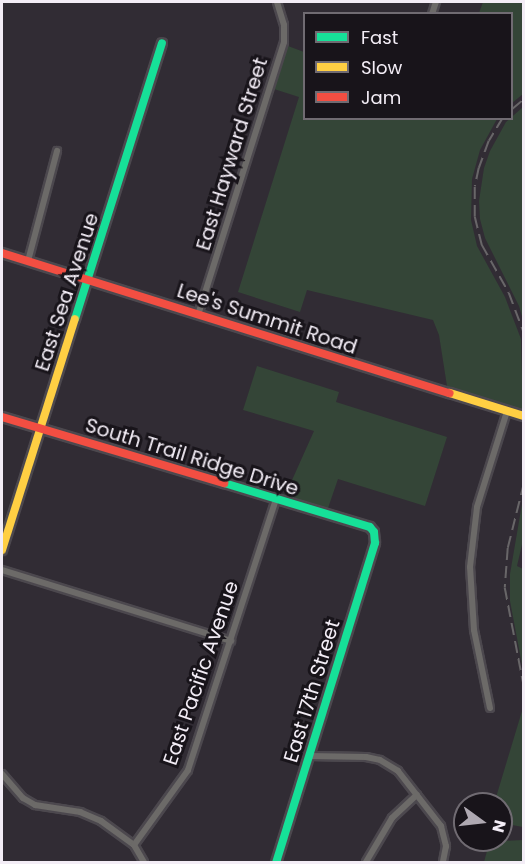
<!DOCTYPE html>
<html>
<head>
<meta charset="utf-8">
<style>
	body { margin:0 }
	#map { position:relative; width:525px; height:864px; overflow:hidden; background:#312c34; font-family:Poppins,sans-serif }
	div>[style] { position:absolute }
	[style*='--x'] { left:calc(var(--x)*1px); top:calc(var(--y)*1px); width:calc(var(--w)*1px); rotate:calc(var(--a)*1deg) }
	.green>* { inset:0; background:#344537 }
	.roads { filter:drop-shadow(2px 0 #4c484e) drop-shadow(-2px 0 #4c484e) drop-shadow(0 2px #4c484e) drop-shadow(0 -2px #4c484e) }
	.street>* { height:6px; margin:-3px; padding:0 3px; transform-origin:3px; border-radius:3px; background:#6c6a68 }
	.fast>* { height:8px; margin:-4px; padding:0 4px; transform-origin:4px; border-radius:4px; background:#16e098 }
	.slow>* { height:8px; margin:-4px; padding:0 4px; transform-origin:4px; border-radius:4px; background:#ffcf43 }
	.jam>* { height:8px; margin:-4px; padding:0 4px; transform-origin:4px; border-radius:4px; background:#f24e42 }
	.rail>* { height:1.5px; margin-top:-0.75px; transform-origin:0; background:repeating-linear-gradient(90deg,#686668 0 12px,transparent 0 18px) }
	span { translate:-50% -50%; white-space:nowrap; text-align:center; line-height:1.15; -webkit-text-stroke:6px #18141a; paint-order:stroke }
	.street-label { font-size:20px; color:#f3edf6 }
	.frame { position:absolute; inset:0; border:3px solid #f3edf6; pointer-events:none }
	.legend { position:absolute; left:303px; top:12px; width:210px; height:108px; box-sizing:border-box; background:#18141a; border:2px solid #706b72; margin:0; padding:8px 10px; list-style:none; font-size:18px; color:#f3edf6 }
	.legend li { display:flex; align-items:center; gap:12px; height:30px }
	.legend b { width:30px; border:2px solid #706b72 }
	.north { position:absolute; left:453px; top:792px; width:60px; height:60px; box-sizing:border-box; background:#18141a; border:2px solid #706b72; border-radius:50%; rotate:105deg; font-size:16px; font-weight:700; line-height:24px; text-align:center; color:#f3edf6 }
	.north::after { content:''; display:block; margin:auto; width:21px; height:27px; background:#afa9b2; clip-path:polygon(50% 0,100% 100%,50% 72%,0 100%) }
</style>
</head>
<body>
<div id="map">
	<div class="green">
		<i style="clip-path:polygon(483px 2px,523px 2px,523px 94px,512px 103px,512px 14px,479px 13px)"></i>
		<i style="clip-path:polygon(288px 46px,304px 52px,304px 118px,497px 119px,480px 150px,472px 179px,471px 220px,477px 246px,505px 297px,521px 339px,523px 412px,447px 386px,439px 335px,433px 320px,307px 290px,300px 312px,238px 292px,299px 97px,274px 89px)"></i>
		<i style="clip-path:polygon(523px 107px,523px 320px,519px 306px,485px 238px,480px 219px,479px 201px,484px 168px,490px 151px,506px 122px)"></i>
		<i style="clip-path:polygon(257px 366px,339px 392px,336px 402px,447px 437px,425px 506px,338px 479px,327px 511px,284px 498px,314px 431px,243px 410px)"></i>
		<i style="clip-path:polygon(523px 498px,523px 540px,517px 566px,523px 569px,523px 670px,510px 601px,510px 574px)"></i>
		<i style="clip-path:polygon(522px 711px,524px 716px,523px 827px,501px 823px,501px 804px,494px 804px)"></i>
		<i style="clip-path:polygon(523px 840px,523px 862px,484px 862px,487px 851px,499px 841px)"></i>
	</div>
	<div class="roads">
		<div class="street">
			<i style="--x:432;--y:14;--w:13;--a:-72"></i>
			<i style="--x:28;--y:261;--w:114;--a:-75.2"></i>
			<i style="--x:198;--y:315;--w:286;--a:-72.5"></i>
			<i style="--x:284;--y:42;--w:17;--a:-90"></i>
			<i style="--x:284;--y:25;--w:24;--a:-107"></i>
			<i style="--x:2;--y:570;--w:240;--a:17.2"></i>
			<i style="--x:490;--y:708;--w:80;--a:-101.6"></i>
			<i style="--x:474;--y:630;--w:63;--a:-93.6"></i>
			<i style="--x:470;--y:567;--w:60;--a:-83.3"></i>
			<i style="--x:477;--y:507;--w:101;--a:-72.6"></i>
			<i style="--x:309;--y:756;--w:57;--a:1"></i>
			<i style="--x:366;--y:757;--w:14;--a:12"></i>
			<i style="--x:380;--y:760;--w:21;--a:31"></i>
			<i style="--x:398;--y:771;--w:70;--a:52"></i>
			<i style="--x:441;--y:826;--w:21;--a:76"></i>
			<i style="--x:446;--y:846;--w:16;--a:101"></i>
			<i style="--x:2;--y:774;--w:32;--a:49"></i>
			<i style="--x:23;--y:798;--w:14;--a:30"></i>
			<i style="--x:35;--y:805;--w:46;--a:8.8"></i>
			<i style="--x:80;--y:812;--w:23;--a:23"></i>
			<i style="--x:101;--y:821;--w:41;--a:36"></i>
			<i style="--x:134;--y:845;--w:20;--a:60"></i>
			<i style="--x:134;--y:845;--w:92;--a:-54.2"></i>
			<i style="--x:188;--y:770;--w:285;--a:-72"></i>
			<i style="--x:366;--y:862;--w:51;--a:-59.4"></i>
			<i style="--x:392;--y:818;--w:34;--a:-43"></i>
		</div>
		<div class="fast">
			<i style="--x:75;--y:319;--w:289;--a:-72.5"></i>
			<i style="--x:224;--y:483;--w:152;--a:16.8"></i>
			<i style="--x:370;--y:527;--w:6;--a:51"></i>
			<i style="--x:374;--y:532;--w:11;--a:85"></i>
			<i style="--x:375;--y:543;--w:334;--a:107.2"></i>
		</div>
		<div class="slow">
			<i style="--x:450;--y:393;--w:77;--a:17.3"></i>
			<i style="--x:2;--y:550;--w:242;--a:-72.5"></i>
		</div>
		<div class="jam">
			<i style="--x:2;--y:253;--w:469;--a:17.4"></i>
			<i style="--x:2;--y:417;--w:232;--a:16.6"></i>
		</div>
	</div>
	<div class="rail">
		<i style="--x:512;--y:109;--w:16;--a:-40"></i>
		<i style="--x:503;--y:118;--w:27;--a:121"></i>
		<i style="--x:489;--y:141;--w:29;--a:110"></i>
		<i style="--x:479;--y:168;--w:19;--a:102"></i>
		<i style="--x:475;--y:187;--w:30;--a:90"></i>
		<i style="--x:475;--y:217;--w:29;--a:76"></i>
		<i style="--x:482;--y:245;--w:55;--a:60.6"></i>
		<i style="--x:509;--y:293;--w:43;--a:69.4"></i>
		<i style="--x:524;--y:484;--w:66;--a:104"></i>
		<i style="--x:508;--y:548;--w:40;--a:94.3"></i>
		<i style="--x:505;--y:588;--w:101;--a:79.1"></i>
	</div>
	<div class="street-label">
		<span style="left:232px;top:154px;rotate:-73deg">East Hayward Street</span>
		<span style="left:67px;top:292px;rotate:-72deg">East Sea Avenue</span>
		<span style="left:267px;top:319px;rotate:18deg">Lee's Summit Road</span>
		<span style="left:192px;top:457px;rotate:17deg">South Trail Ridge Drive</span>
		<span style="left:201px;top:673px;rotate:-71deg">East Pacific Avenue</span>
		<span style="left:312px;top:691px;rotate:-73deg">East 17th Street</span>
	</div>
	<div class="frame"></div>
	<ul class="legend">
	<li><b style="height:8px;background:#16e098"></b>Fast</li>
	<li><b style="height:8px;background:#ffcf43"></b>Slow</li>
	<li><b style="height:8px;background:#f24e42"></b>Jam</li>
	</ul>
	<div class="north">N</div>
</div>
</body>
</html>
